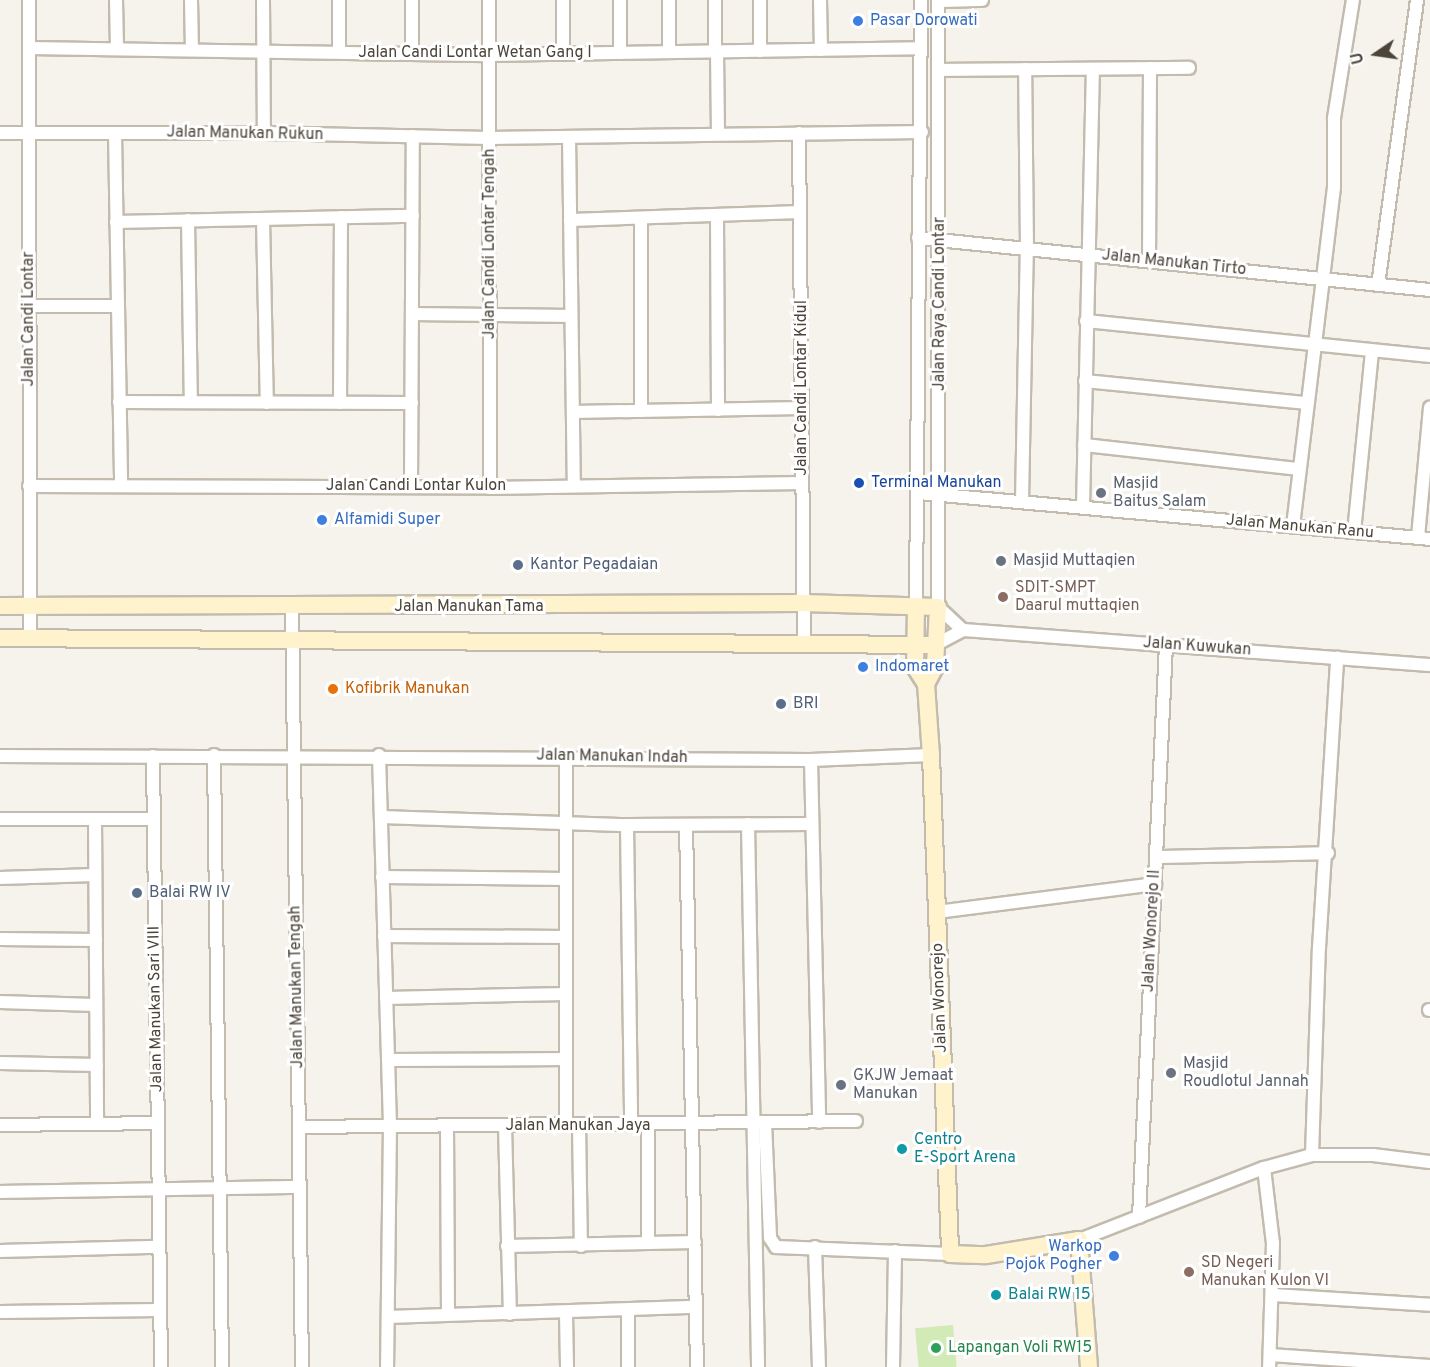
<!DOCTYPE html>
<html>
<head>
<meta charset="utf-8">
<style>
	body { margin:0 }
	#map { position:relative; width:1430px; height:1367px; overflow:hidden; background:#f6f3ec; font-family:Overpass,sans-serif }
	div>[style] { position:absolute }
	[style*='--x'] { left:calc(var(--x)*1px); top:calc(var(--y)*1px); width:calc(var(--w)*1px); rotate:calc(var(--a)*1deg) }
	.green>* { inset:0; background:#d2eab5; transform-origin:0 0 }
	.roads { filter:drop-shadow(2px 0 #c2bbae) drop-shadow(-2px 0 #c2bbae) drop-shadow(0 2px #c2bbae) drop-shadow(0 -2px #c2bbae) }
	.street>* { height:12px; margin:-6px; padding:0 6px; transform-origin:6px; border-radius:6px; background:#fff }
	.secondary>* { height:16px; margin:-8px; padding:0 8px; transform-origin:8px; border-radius:8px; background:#fff3cd }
	.dots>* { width:16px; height:16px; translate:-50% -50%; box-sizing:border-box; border:3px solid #fff; border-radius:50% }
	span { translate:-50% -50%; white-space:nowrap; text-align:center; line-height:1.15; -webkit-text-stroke:6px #fff; paint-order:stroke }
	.shop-label { font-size:16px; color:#366cbe }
	.left { translate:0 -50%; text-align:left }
	.right { translate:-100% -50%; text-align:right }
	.street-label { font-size:16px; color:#4b4439 }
	.transit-label { font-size:16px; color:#164399 }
	.worship-label { font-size:16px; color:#5b616d }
	.service-label { font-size:16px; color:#4e5e75 }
	.education-label { font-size:16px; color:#785e54 }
	.food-label { font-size:16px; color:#c56008 }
	.culture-label { font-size:16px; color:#0d838f }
	.leisure-label { font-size:16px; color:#27864d }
	.north { position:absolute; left:1346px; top:24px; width:60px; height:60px; -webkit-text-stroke:4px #fff; paint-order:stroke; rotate:257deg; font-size:16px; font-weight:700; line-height:24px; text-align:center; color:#4b4439 }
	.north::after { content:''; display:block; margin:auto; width:21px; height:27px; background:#4b4439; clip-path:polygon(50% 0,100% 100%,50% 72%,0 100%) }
</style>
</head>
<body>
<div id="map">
	<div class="green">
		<i style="left:953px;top:1325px;width:42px;height:38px;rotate:85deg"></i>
	</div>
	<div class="roads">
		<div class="street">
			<i style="--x:29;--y:0;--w:638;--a:89.91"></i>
			<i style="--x:116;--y:0;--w:49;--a:88.8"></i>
			<i style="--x:191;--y:0;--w:50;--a:88.9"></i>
			<i style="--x:263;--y:0;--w:133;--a:89.6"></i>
			<i style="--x:339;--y:0;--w:52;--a:90"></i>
			<i style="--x:489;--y:0;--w:488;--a:89.9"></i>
			<i style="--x:715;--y:0;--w:51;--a:90"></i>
			<i style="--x:760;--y:0;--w:51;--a:90"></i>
			<i style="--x:820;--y:0;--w:50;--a:88.9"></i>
			<i style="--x:938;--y:0;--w:607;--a:90"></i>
			<i style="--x:938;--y:607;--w:34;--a:43"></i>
			<i style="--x:938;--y:1;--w:44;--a:-1.3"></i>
			<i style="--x:29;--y:48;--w:461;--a:0.9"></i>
			<i style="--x:490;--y:55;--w:430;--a:-0.9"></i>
			<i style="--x:717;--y:51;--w:83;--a:89.3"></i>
			<i style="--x:669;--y:52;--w:52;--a:-90"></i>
			<i style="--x:412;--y:53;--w:53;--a:-90"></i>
			<i style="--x:563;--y:53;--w:53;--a:-90"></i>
			<i style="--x:620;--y:53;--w:53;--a:-90"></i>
			<i style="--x:939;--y:70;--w:250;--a:-0.5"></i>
			<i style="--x:0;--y:133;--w:264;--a:0"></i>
			<i style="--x:264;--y:133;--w:225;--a:1.3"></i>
			<i style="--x:489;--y:138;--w:433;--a:-0.8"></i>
			<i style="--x:115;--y:133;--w:353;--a:89"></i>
			<i style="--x:799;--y:133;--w:510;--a:89.44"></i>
			<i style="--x:569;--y:137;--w:347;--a:89.2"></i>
			<i style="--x:717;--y:217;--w:193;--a:89.7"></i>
			<i style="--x:263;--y:219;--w:184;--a:88.8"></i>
			<i style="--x:188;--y:220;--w:182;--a:89.1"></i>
			<i style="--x:570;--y:220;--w:230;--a:-2"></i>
			<i style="--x:641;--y:220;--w:191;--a:90"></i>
			<i style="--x:116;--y:222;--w:297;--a:-1.2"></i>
			<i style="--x:918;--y:238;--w:515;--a:5.8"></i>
			<i style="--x:1149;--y:261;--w:193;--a:-89.7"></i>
			<i style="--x:1378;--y:285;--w:288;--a:-82.2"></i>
			<i style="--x:29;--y:306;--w:89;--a:0"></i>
			<i style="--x:412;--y:314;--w:159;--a:0.7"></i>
			<i style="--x:1086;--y:321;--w:346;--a:5.8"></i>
			<i style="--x:1085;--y:381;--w:223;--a:5.7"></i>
			<i style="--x:119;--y:402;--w:293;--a:0.2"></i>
			<i style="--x:340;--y:403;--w:186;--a:-89.7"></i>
			<i style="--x:573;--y:412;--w:229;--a:-1"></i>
			<i style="--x:1084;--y:445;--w:215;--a:6.4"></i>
			<i style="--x:411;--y:485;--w:349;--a:-89.7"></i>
			<i style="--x:29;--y:486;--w:461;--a:0.2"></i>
			<i style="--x:490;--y:488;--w:312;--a:-0.9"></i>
			<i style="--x:919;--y:493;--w:513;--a:5.14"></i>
			<i style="--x:1022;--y:501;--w:253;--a:-88.9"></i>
			<i style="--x:1027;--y:248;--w:179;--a:-90.6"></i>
			<i style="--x:1083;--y:507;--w:438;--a:-88.7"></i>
			<i style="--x:1293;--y:526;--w:340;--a:-83.1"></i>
			<i style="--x:1334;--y:188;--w:70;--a:-90"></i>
			<i style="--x:1334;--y:118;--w:120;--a:-80.9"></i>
			<i style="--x:1354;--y:532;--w:182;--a:-84.3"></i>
			<i style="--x:1418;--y:537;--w:130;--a:-84.7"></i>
			<i style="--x:916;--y:606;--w:606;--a:-89.53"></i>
			<i style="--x:292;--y:607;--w:760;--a:89.25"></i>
			<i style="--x:935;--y:645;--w:32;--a:-28"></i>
			<i style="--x:963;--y:630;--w:468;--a:4.3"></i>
			<i style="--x:214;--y:755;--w:612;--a:89.25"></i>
			<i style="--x:379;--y:755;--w:371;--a:88.3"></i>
			<i style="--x:390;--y:1126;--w:241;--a:90.7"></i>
			<i style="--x:0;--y:756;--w:811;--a:0.28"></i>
			<i style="--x:811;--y:760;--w:120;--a:-2.4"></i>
			<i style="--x:153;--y:756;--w:611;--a:89.25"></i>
			<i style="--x:811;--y:760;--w:362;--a:88.7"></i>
			<i style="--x:381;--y:817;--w:246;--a:1.9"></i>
			<i style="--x:627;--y:825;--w:184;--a:-0.3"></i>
			<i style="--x:0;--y:819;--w:154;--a:0"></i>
			<i style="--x:95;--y:820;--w:304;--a:89.6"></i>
			<i style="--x:748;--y:824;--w:543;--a:88.94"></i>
			<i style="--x:627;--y:825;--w:300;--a:89.2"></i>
			<i style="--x:686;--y:825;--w:542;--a:88.84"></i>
			<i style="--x:1156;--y:857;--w:172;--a:-1.3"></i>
			<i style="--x:382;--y:877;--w:184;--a:0.6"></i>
			<i style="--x:0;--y:878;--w:95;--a:-1.8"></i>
			<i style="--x:937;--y:912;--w:220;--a:-7.3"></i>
			<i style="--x:384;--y:936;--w:182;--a:0.3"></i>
			<i style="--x:0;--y:939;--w:96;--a:0.6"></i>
			<i style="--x:386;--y:998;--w:180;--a:-1.3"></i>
			<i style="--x:0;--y:1002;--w:95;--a:1.8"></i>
			<i style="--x:1429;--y:1010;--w:1;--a:0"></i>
			<i style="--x:388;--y:1060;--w:178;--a:-0.3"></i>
			<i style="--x:0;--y:1063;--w:97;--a:1.2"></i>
			<i style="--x:765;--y:1122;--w:116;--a:87.5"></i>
			<i style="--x:770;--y:1238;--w:11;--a:56"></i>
			<i style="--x:776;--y:1247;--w:174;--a:2.3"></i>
			<i style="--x:566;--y:1124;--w:368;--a:-90"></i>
			<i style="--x:579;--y:1124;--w:122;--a:89.1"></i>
			<i style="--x:0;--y:1125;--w:157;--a:-0.7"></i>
			<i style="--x:447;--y:1125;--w:189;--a:89.7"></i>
			<i style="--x:505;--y:1126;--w:188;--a:88.5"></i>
			<i style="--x:300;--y:1127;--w:556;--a:-0.62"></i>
			<i style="--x:1312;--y:1155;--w:207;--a:-88.1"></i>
			<i style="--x:1319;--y:948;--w:291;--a:-86.4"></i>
			<i style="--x:1264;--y:1168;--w:76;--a:83.2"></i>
			<i style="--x:1273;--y:1243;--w:124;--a:91.8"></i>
			<i style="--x:0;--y:1192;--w:299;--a:-1"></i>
			<i style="--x:1139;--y:1217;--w:573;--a:-87.3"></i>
			<i style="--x:1079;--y:1240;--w:199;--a:-21.3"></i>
			<i style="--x:1264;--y:1168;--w:50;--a:-15.2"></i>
			<i style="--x:1312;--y:1155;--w:61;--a:0"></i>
			<i style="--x:1373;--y:1155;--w:57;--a:7"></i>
			<i style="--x:648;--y:1243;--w:117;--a:-90"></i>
			<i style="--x:507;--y:1246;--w:188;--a:-1.2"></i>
			<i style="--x:815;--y:1247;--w:120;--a:88.1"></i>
			<i style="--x:0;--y:1251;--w:158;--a:-1.5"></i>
			<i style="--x:1273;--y:1295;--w:157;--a:3.6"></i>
			<i style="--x:628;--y:1310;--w:57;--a:90"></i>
			<i style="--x:0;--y:1312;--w:159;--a:-0.7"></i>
			<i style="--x:566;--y:1314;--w:53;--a:88.9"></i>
			<i style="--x:388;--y:1317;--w:308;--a:-1.9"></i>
			<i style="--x:1270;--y:1355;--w:160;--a:3.9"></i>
			<i style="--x:893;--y:1367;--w:116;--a:-89"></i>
		</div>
		<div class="secondary">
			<i style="--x:0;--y:606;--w:803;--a:-0.21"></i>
			<i style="--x:803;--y:603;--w:135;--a:1.7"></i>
			<i style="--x:938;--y:607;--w:60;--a:92.9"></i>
			<i style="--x:935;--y:667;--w:19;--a:118"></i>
			<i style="--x:916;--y:606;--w:61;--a:90.9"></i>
			<i style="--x:915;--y:667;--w:20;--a:57"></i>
			<i style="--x:926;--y:684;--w:71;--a:86"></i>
			<i style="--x:931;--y:755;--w:499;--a:87.8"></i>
			<i style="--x:950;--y:1254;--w:36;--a:2"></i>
			<i style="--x:986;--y:1255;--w:94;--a:-9.2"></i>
			<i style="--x:1079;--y:1240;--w:127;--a:85.5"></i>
			<i style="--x:0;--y:638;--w:935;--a:0.43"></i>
		</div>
	</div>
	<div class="dots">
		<i style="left:858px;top:21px;background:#3f7fe0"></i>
		<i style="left:859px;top:483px;background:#1a4fb4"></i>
		<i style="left:1101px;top:493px;background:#6b7280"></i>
		<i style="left:322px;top:520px;background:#3f7fe0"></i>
		<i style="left:1001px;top:561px;background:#6b7280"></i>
		<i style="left:518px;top:565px;background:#5c6f8a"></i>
		<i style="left:1003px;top:597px;background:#8d6e63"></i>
		<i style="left:863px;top:667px;background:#3f7fe0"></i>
		<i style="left:333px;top:689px;background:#e8710a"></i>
		<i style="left:781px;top:704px;background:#5c6f8a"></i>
		<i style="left:137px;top:893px;background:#5c6f8a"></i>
		<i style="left:1171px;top:1073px;background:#6b7280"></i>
		<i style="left:841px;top:1085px;background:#6b7280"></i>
		<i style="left:902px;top:1149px;background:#0f9aa8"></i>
		<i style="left:1114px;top:1256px;background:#3f7fe0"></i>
		<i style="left:1189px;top:1272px;background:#8d6e63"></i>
		<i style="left:996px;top:1295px;background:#0f9aa8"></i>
		<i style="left:936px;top:1348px;background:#2e9e5b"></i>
	</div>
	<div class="shop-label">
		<span class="left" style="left:870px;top:21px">Pasar Dorowati</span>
		<span class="left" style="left:334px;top:520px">Alfamidi Super</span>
		<span class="left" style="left:875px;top:667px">Indomaret</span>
		<span class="right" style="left:1102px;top:1256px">Warkop<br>Pojok Pogher</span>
	</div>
	<div class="street-label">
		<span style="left:475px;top:53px">Jalan Candi Lontar Wetan Gang I</span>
		<span style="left:245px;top:134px;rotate:1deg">Jalan Manukan Rukun</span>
		<span style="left:490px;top:244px;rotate:-90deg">Jalan Candi Lontar Tengah</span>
		<span style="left:1174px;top:263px;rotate:6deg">Jalan Manukan Tirto</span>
		<span style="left:940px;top:304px;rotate:-90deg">Jalan Raya Candi Lontar</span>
		<span style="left:29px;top:319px;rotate:-90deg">Jalan Candi Lontar</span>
		<span style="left:802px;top:388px;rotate:-90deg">Jalan Candi Lontar Kidul</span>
		<span style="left:416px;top:486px">Jalan Candi Lontar Kulon</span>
		<span style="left:1300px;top:527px;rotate:5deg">Jalan Manukan Ranu</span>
		<span style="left:469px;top:607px">Jalan Manukan Tama</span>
		<span style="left:1197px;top:647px;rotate:4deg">Jalan Kuwukan</span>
		<span style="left:612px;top:757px;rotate:1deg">Jalan Manukan Indah</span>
		<span style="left:1152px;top:931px;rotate:-87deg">Jalan Wonorejo II</span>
		<span style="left:297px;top:987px;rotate:-91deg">Jalan Manukan Tengah</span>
		<span style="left:940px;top:998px;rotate:-92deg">Jalan Wonorejo</span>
		<span style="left:156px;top:1009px;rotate:-91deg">Jalan Manukan Sari VIII</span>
		<span style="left:578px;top:1126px">Jalan Manukan Jaya</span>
	</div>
	<div class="transit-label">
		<span class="left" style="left:871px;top:483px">Terminal Manukan</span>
	</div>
	<div class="worship-label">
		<span class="left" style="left:1113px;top:493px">Masjid<br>Baitus Salam</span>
		<span class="left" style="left:1013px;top:561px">Masjid Muttaqien</span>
		<span class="left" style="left:1183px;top:1073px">Masjid<br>Roudlotul Jannah</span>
		<span class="left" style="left:853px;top:1085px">GKJW Jemaat<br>Manukan</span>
	</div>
	<div class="service-label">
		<span class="left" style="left:530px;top:565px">Kantor Pegadaian</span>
		<span class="left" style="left:793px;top:704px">BRI</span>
		<span class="left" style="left:149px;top:893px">Balai RW IV</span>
	</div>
	<div class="education-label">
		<span class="left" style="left:1015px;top:597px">SDIT-SMPT<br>Daarul muttaqien</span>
		<span class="left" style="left:1201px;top:1272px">SD Negeri<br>Manukan Kulon VI</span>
	</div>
	<div class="food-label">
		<span class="left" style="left:345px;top:689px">Kofibrik Manukan</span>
	</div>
	<div class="culture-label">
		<span class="left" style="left:914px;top:1149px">Centro<br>E-Sport Arena</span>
		<span class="left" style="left:1008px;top:1295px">Balai RW 15</span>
	</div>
	<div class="leisure-label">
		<span class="left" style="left:948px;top:1348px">Lapangan Voli RW15</span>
	</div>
	<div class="north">U</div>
</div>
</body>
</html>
